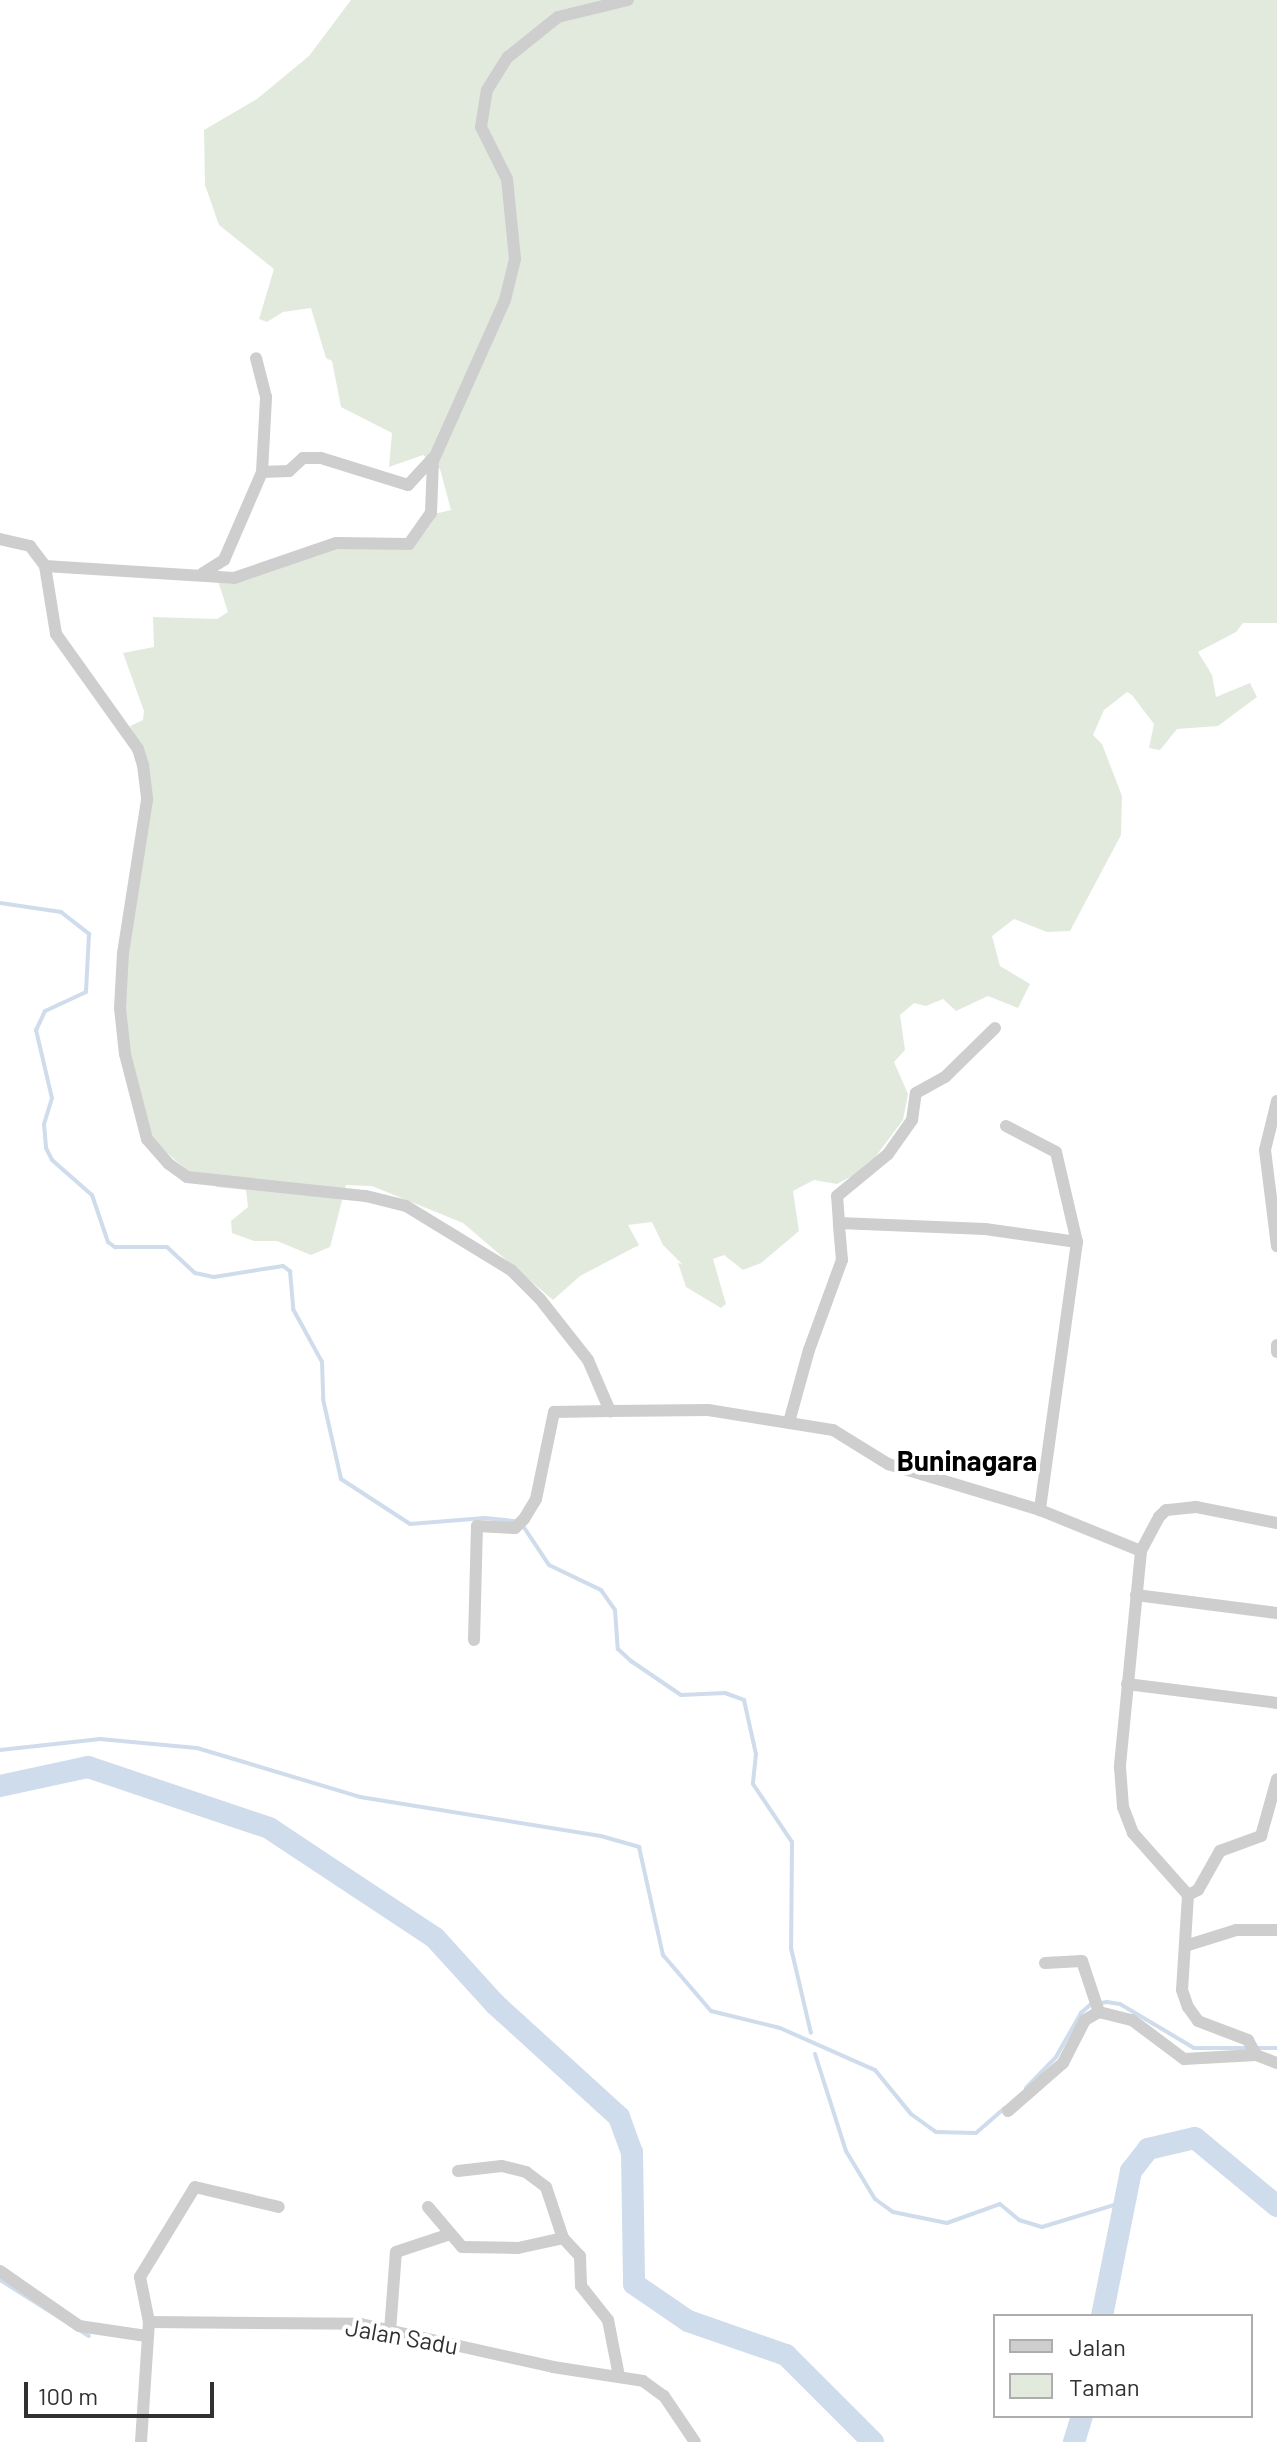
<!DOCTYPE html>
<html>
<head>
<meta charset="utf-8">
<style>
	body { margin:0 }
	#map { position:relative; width:1277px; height:2442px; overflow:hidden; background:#fff; font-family:Barlow,sans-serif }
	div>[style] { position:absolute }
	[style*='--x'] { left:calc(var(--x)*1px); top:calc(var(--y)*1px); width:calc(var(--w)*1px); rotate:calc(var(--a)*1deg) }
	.green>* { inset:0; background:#e2eade }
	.stream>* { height:4px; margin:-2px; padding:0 2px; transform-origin:2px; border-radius:2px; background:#cfdceb }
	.river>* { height:22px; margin:-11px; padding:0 11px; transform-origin:11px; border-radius:11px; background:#cfdceb }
	.street>* { height:12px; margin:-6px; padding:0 6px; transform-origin:6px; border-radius:6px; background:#cecece }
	span { translate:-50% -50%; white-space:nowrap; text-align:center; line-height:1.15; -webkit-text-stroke:8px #fff; paint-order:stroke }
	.street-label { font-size:24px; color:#313131 }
	.quarter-label { font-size:28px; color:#000; font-weight:700 }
	.legend { position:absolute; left:993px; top:2314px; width:260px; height:104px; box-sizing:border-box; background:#fff; border:2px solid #adadad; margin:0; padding:10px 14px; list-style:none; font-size:24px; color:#313131 }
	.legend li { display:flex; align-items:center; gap:16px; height:40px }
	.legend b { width:40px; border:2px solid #adadad }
	.scale { position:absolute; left:24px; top:2382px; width:190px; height:36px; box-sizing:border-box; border:4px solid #313131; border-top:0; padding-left:10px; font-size:24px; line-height:28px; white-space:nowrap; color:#313131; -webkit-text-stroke:6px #fff; paint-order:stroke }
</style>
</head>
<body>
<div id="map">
	<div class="green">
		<i style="clip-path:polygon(351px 0,1277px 0,1277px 623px,1243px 623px,1236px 632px,1198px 652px,1212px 675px,1216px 697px,1250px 683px,1257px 697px,1218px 726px,1177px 729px,1160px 750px,1149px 748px,1154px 724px,1132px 695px,1127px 692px,1104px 710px,1093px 735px,1102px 744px,1122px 796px,1121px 835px,1070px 931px,1047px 932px,1014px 919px,992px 936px,1000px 966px,1030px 984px,1018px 1008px,988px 996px,956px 1011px,943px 999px,926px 1006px,914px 1003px,900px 1015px,905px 1050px,894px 1062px,908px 1094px,903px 1120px,876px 1156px,852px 1176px,837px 1184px,814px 1180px,793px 1191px,799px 1231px,761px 1263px,743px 1270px,724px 1255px,713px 1259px,726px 1304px,721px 1308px,686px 1287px,678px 1263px,682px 1264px,663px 1245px,652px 1222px,628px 1225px,639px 1245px,580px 1276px,553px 1300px,463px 1223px,372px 1186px,346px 1185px,330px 1247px,311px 1255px,277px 1241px,254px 1241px,232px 1233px,231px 1221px,248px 1207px,246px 1190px,216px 1187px,210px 1175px,189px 1172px,150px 1138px,129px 1054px,123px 1008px,126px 953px,150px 801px,140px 747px,130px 726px,143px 720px,144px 711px,123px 653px,154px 647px,153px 617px,217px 619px,228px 612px,217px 578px,346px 545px,400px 550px,434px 514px,451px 510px,440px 469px,423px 455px,389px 467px,392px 433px,341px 407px,332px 361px,326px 358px,311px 308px,283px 312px,267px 322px,259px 319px,274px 269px,219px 225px,205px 185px,204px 130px,257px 99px,309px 56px)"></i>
	</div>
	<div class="stream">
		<i style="--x:0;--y:903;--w:62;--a:8.4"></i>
		<i style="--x:61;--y:912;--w:36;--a:38"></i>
		<i style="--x:89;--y:934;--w:58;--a:93"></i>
		<i style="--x:86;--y:992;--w:45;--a:155.1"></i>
		<i style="--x:45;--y:1011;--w:21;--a:115"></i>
		<i style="--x:36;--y:1030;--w:70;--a:76.8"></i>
		<i style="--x:52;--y:1098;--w:27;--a:107"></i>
		<i style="--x:44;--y:1124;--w:24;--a:85"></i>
		<i style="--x:46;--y:1148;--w:13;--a:63"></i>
		<i style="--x:52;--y:1160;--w:53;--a:41.2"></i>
		<i style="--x:92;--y:1195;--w:50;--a:71.2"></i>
		<i style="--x:108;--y:1242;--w:9;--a:36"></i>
		<i style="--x:115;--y:1247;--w:52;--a:0"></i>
		<i style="--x:167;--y:1247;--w:38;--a:43"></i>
		<i style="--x:195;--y:1273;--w:19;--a:12"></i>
		<i style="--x:214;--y:1277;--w:70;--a:-9.1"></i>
		<i style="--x:283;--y:1266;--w:9;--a:36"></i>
		<i style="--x:290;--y:1271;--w:38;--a:85"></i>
		<i style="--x:293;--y:1309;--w:60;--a:61.3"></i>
		<i style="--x:322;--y:1362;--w:37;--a:88"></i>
		<i style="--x:323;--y:1399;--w:82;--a:77.3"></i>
		<i style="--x:341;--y:1479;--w:82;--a:33.1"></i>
		<i style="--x:410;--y:1524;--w:75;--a:-4.6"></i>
		<i style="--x:485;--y:1518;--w:31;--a:6"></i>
		<i style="--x:523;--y:1526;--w:47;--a:56.3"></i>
		<i style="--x:549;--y:1565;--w:58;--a:25.7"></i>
		<i style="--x:601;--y:1590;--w:24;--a:55"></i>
		<i style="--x:615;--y:1610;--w:39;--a:86"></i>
		<i style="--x:618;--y:1649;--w:18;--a:43"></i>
		<i style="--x:631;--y:1661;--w:60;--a:34.2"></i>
		<i style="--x:681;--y:1695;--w:44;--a:-2.6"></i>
		<i style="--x:725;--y:1693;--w:20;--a:20"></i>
		<i style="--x:744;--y:1700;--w:55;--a:77.5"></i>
		<i style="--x:756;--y:1754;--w:30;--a:96"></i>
		<i style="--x:753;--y:1784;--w:70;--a:56.1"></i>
		<i style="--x:792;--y:1842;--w:106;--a:90.5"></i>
		<i style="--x:791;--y:1948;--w:87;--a:76.8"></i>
		<i style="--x:0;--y:1750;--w:101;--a:-6.3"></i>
		<i style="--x:100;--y:1739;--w:97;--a:5.3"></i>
		<i style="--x:197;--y:1748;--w:170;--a:16.7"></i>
		<i style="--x:360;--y:1797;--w:244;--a:9.2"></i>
		<i style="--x:601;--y:1836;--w:40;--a:16"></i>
		<i style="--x:639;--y:1847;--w:111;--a:77.5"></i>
		<i style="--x:663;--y:1955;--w:74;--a:49.4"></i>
		<i style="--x:711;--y:2011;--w:71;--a:13.8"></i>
		<i style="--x:780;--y:2028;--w:104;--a:23.9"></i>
		<i style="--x:875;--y:2070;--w:57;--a:50.7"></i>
		<i style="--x:911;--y:2114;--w:31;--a:36"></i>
		<i style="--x:936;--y:2132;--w:40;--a:1.4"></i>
		<i style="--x:976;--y:2133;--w:38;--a:-41"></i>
		<i style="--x:815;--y:2054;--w:102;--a:72.3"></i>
		<i style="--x:846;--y:2151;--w:56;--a:58.9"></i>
		<i style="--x:875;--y:2199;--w:22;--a:36"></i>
		<i style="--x:893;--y:2212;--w:55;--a:11.5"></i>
		<i style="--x:947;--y:2223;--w:56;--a:-19.7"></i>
		<i style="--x:1000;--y:2204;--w:25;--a:40"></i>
		<i style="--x:1019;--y:2220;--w:24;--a:17"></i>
		<i style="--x:1042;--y:2227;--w:86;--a:-17"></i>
		<i style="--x:1026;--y:2088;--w:43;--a:-45.9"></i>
		<i style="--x:1056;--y:2057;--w:51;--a:-60.4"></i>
		<i style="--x:1081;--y:2013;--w:12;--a:-42"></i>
		<i style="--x:1090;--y:2005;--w:17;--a:-10"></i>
		<i style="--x:1107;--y:2002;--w:13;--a:9"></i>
		<i style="--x:1120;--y:2004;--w:86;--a:30.7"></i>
		<i style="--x:1194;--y:2048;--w:83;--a:0"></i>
		<i style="--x:0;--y:2280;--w:105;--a:32.2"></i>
	</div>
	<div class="river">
		<i style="--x:0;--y:1786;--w:90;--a:-12.2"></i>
		<i style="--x:88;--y:1767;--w:191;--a:18.6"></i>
		<i style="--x:269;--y:1828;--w:199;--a:33.5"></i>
		<i style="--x:435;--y:1938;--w:89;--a:47.7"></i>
		<i style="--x:495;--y:2004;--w:168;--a:42.3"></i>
		<i style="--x:619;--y:2117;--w:37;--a:70"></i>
		<i style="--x:632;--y:2152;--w:132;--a:89.1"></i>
		<i style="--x:634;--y:2284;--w:65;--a:34.4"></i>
		<i style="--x:688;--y:2321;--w:104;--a:19.1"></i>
		<i style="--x:786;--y:2355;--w:123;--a:45"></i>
		<i style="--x:1102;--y:2316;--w:148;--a:-78.7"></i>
		<i style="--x:1131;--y:2171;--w:28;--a:-52"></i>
		<i style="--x:1148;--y:2149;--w:48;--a:-13.2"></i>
		<i style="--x:1195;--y:2138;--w:107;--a:39.7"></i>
		<i style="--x:1074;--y:2442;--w:27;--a:-73"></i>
	</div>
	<div class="street">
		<i style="--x:262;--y:472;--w:27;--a:-2"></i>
		<i style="--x:289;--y:471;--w:19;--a:-43"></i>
		<i style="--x:303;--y:458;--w:18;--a:0"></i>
		<i style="--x:321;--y:458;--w:91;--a:17.2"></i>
		<i style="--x:408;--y:485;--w:38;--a:-47"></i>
		<i style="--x:0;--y:539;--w:31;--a:13"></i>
		<i style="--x:30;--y:546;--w:25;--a:53"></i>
		<i style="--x:45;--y:566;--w:69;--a:80.8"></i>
		<i style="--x:56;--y:634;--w:141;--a:54.5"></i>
		<i style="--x:138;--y:749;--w:17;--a:73"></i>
		<i style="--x:143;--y:765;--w:35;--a:83"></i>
		<i style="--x:147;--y:800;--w:155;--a:98.9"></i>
		<i style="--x:123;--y:953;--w:55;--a:93.1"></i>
		<i style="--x:120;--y:1008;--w:46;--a:83.8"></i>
		<i style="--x:125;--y:1054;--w:88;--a:75.5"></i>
		<i style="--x:147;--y:1139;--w:33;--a:49"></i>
		<i style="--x:169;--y:1164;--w:22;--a:36"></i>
		<i style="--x:187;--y:1177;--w:180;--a:6.1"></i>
		<i style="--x:366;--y:1196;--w:41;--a:14"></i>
		<i style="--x:406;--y:1206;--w:123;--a:31.4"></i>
		<i style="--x:511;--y:1270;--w:41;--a:45"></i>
		<i style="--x:540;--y:1299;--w:78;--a:51.8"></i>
		<i style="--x:588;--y:1360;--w:56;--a:66.7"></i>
		<i style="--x:610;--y:1411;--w:98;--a:-0.6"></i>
		<i style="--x:708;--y:1410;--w:127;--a:9.1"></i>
		<i style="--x:833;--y:1430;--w:65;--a:31.7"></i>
		<i style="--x:888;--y:1464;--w:159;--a:16.8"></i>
		<i style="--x:1040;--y:1510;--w:109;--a:22.1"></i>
		<i style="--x:45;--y:566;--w:189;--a:3.6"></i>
		<i style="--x:234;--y:578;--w:108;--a:-18.9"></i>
		<i style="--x:336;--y:543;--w:73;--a:0.8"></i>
		<i style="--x:409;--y:544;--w:38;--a:-55"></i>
		<i style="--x:431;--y:513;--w:52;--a:-87.8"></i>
		<i style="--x:433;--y:461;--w:176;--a:-65.9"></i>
		<i style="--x:505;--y:300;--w:42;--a:-76.3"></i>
		<i style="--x:515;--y:259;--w:80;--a:-95.7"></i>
		<i style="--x:507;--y:179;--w:58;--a:-116.6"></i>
		<i style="--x:481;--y:127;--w:37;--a:-81"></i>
		<i style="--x:487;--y:90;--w:39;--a:-58"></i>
		<i style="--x:508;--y:57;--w:64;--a:-38.7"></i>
		<i style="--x:558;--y:17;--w:72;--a:-13.7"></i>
		<i style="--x:203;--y:573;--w:25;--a:-32"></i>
		<i style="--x:224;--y:560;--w:96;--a:-66.6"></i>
		<i style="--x:262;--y:472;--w:75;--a:-86.9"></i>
		<i style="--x:266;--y:397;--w:40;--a:-104.4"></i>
		<i style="--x:1277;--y:1101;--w:50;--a:103.8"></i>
		<i style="--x:1265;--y:1150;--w:97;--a:82.9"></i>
		<i style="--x:1006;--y:1126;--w:56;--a:27.5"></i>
		<i style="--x:1056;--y:1152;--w:92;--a:76.9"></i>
		<i style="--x:839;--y:1223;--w:27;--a:-94"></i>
		<i style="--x:837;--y:1196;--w:66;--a:-39.5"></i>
		<i style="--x:888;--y:1154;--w:42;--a:-54.8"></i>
		<i style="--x:912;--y:1120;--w:27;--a:-82"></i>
		<i style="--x:916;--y:1093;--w:33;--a:-29"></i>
		<i style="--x:945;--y:1077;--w:70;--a:-44.4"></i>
		<i style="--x:1277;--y:1345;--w:7;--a:90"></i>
		<i style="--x:789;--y:1422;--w:75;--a:-74.5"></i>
		<i style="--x:809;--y:1350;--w:96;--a:-69.9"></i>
		<i style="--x:842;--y:1260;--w:37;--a:-95"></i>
		<i style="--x:839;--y:1223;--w:146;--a:2.4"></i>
		<i style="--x:985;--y:1229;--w:93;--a:8"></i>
		<i style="--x:1077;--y:1242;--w:271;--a:97.9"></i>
		<i style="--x:1277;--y:1523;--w:83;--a:-168.8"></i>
		<i style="--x:1196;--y:1507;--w:30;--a:174"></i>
		<i style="--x:1166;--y:1510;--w:10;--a:135"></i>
		<i style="--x:1159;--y:1517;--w:38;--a:118"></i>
		<i style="--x:1141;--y:1551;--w:217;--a:95.6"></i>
		<i style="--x:1120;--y:1767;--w:40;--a:85.7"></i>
		<i style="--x:1123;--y:1807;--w:28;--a:69"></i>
		<i style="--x:1133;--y:1833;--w:83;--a:48.4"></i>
		<i style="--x:1188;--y:1895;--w:95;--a:93.6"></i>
		<i style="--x:1182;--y:1990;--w:18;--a:71"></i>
		<i style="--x:1188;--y:2007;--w:17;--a:54"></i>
		<i style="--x:1198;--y:2021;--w:53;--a:20.8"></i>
		<i style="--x:1248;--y:2040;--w:17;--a:62"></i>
		<i style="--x:1256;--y:2055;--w:22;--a:21"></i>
		<i style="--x:1136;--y:1595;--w:142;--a:7.3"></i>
		<i style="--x:474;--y:1640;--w:114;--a:-88.5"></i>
		<i style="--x:477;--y:1526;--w:38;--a:3"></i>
		<i style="--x:515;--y:1528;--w:13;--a:-45"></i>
		<i style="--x:524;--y:1519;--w:23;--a:-59"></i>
		<i style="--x:536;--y:1499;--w:89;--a:-78.3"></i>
		<i style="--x:554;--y:1412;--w:56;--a:-1"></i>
		<i style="--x:1127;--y:1684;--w:151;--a:7.2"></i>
		<i style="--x:1188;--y:1895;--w:11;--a:-27"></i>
		<i style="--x:1198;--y:1890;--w:45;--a:-60.6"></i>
		<i style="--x:1220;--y:1851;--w:44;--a:-20.1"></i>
		<i style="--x:1261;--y:1836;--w:59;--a:-74.3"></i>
		<i style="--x:1185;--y:1946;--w:53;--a:-17.4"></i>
		<i style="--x:1236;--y:1930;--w:41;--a:0"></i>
		<i style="--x:1045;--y:1963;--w:37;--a:-3"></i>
		<i style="--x:1082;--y:1961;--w:54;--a:71.6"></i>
		<i style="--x:1099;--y:2012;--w:34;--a:14"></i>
		<i style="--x:1132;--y:2020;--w:65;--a:36.9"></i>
		<i style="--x:1184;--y:2059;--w:72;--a:-3.2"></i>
		<i style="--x:1008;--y:2111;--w:73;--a:-41.1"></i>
		<i style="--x:1063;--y:2063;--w:48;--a:-62.9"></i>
		<i style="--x:1085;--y:2020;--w:16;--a:-30"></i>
		<i style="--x:458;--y:2171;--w:44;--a:-6.5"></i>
		<i style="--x:502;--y:2166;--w:25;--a:14"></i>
		<i style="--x:526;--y:2172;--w:25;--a:37"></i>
		<i style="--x:546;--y:2187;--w:54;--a:71.6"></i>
		<i style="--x:563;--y:2238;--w:25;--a:47"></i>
		<i style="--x:580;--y:2256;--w:30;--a:88"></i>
		<i style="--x:581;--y:2286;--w:43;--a:51.5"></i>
		<i style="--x:608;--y:2320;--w:57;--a:78.9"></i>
		<i style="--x:428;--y:2207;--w:52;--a:49.6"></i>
		<i style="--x:462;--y:2247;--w:56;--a:1"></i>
		<i style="--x:518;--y:2248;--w:46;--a:-12.5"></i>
		<i style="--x:0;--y:2271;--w:96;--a:34.8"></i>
		<i style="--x:79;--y:2326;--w:68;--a:8.5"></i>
		<i style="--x:149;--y:2322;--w:46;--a:-101.3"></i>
		<i style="--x:140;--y:2277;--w:105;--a:-58.6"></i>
		<i style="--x:195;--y:2187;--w:86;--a:13.4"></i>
		<i style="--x:390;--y:2331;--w:79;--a:-85.7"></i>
		<i style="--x:396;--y:2252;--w:54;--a:-18.4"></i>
		<i style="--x:141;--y:2442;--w:120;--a:-86.2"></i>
		<i style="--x:149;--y:2322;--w:212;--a:0.5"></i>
		<i style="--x:361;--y:2324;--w:197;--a:12.6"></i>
		<i style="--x:553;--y:2367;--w:91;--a:8.8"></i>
		<i style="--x:643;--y:2381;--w:26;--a:36"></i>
		<i style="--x:664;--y:2396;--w:55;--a:56"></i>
	</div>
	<div class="street-label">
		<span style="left:402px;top:2336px;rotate:10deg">Jalan Sadu</span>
	</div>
	<div class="quarter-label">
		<span style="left:967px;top:1460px">Buninagara</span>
	</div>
	<ul class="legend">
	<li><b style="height:10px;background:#cecece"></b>Jalan</li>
	<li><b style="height:22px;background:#e2eade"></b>Taman</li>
	</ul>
	<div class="scale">100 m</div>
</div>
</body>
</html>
